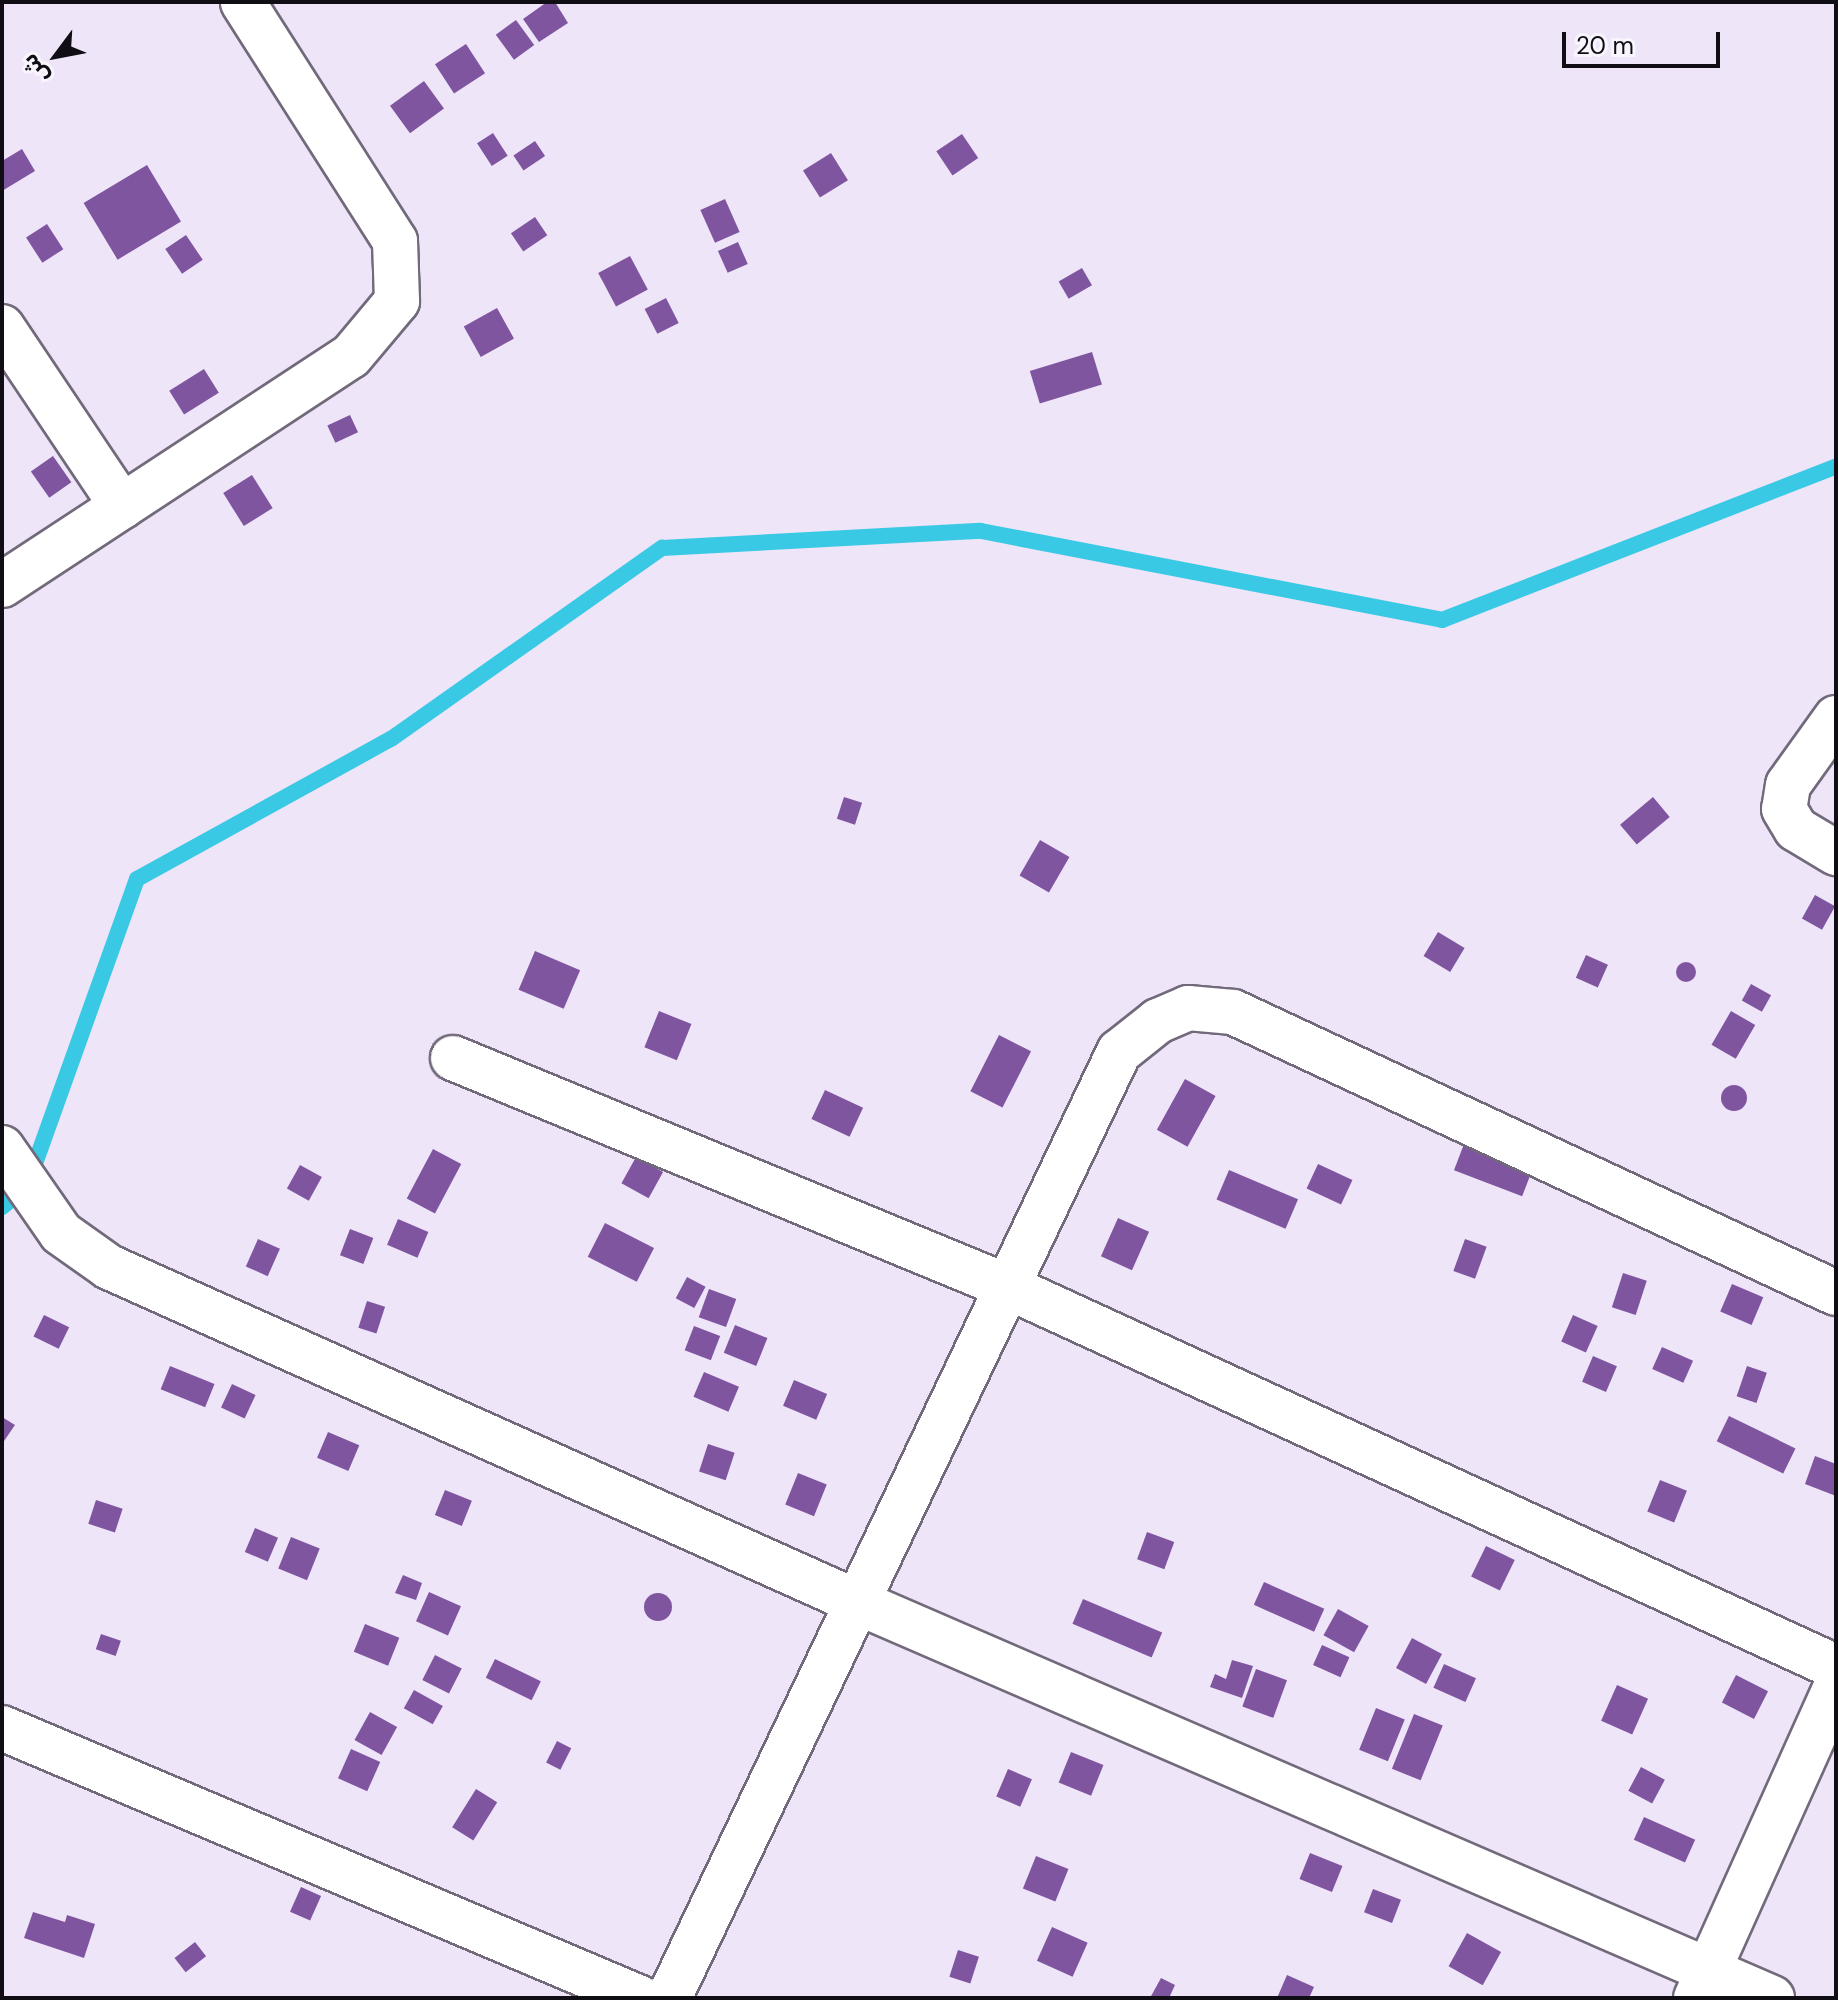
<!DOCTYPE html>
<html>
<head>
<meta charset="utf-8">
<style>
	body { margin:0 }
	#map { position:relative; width:1838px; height:2000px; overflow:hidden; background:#efe5f9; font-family:"DM Sans","Noto Sans Arabic",sans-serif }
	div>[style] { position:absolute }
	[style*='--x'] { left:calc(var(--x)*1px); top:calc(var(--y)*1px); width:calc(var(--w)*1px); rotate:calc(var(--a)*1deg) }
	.stream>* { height:16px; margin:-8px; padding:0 8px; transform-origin:8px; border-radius:8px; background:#3ac9e5 }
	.building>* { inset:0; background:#7f55a0; transform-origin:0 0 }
	.round { border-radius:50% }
	.roads { filter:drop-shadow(2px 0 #726a7b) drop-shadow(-2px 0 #726a7b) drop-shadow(0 2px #726a7b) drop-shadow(0 -2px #726a7b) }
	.minor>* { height:44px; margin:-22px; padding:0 22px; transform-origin:22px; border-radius:22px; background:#fff }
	span { translate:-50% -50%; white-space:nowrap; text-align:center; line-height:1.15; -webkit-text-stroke:6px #f9f5fd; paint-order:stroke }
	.frame { position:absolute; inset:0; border:4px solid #100d14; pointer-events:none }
	.north { position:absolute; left:16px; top:16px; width:80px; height:80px; -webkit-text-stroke:6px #f9f5fd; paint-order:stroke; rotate:238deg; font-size:22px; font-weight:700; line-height:32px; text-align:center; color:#100d14 }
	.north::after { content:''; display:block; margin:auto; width:28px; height:36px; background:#100d14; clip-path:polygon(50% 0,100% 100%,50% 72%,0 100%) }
	.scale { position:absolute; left:1562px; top:32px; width:158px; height:36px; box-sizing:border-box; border:4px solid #100d14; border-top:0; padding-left:10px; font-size:24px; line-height:28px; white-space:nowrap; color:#100d14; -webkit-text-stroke:6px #f9f5fd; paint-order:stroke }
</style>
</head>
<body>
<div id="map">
	<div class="stream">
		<i style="--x:2;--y:1207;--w:33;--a:-40"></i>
		<i style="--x:27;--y:1186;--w:326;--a:-70.3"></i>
		<i style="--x:137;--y:879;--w:290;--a:-28.9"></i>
		<i style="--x:391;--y:739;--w:332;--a:-35.2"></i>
		<i style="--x:662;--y:548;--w:319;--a:-3.1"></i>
		<i style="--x:981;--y:531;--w:470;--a:10.9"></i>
		<i style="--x:1442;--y:620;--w:423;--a:-21.3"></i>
	</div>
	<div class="building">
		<i style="clip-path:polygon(547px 2px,555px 2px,568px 23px,539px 42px,523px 19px)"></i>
		<i style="left:516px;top:20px;width:31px;height:25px;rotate:54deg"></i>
		<i style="left:466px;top:44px;width:35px;height:37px;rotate:57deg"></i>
		<i style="left:424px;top:81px;width:34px;height:42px;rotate:54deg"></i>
		<i style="left:493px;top:133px;width:27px;height:19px;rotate:57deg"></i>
		<i style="left:962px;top:134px;width:29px;height:31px;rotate:56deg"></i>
		<i style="left:535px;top:141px;width:18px;height:26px;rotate:56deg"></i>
		<i style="clip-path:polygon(22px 149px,35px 171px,2px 191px,2px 161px)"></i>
		<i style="left:831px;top:153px;width:32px;height:33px;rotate:58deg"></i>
		<i style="left:147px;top:165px;width:66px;height:74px;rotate:59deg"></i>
		<i style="left:725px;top:199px;width:36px;height:27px;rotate:66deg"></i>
		<i style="left:535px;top:217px;width:22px;height:29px;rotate:56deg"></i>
		<i style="left:47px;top:224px;width:30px;height:25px;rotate:57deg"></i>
		<i style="left:186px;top:235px;width:30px;height:25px;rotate:56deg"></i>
		<i style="left:738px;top:242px;width:24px;height:22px;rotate:66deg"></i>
		<i style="left:630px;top:256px;width:38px;height:36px;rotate:62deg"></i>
		<i style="left:1082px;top:268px;width:20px;height:27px;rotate:60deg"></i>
		<i style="left:666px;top:298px;width:28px;height:24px;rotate:63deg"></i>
		<i style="left:497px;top:308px;width:35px;height:38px;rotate:61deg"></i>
		<i style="left:1092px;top:352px;width:34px;height:65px;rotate:73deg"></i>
		<i style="left:204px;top:369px;width:28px;height:41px;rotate:58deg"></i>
		<i style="left:350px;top:415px;width:19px;height:25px;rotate:65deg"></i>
		<i style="left:53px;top:456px;width:32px;height:27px;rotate:55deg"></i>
		<i style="left:252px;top:475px;width:39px;height:34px;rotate:58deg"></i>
		<i style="left:844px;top:797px;width:19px;height:23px;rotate:18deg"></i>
		<i style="left:1653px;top:797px;width:26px;height:43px;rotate:50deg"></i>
		<i style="left:1040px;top:840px;width:34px;height:41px;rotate:30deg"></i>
		<i style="left:1815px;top:895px;width:23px;height:27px;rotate:29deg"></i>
		<i style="left:1438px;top:932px;width:31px;height:28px;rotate:31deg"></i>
		<i style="left:535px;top:951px;width:49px;height:42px;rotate:23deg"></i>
		<i style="left:1586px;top:955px;width:24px;height:25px;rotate:24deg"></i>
		<i class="round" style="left:1676px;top:962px;width:20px;height:20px"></i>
		<i style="left:1751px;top:984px;width:23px;height:19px;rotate:29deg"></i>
		<i style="left:659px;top:1011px;width:35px;height:39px;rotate:22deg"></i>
		<i style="left:1731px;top:1011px;width:28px;height:39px;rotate:30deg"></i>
		<i style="left:999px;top:1035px;width:36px;height:63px;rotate:27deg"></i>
		<i style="left:1185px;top:1079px;width:35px;height:58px;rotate:29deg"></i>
		<i class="round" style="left:1721px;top:1085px;width:26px;height:26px"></i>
		<i style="left:825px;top:1090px;width:42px;height:32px;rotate:25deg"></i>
		<i style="left:1464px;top:1144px;width:73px;height:28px;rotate:21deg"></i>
		<i style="left:433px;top:1149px;width:32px;height:56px;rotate:28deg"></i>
		<i style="left:636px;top:1157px;width:31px;height:30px;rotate:29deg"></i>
		<i style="left:1318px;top:1164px;width:38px;height:27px;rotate:25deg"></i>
		<i style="left:300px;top:1165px;width:25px;height:27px;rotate:29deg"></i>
		<i style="left:1229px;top:1170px;width:75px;height:32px;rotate:23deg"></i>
		<i style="left:1118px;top:1218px;width:34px;height:42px;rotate:24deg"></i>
		<i style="left:398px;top:1219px;width:33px;height:28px;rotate:23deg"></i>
		<i style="left:605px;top:1223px;width:55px;height:38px;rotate:27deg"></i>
		<i style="left:350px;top:1229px;width:25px;height:28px;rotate:21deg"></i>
		<i style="left:258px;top:1239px;width:24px;height:30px;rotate:24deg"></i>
		<i style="left:1465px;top:1239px;width:23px;height:34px;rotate:20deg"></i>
		<i style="left:1623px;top:1273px;width:25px;height:36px;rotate:18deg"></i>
		<i style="left:687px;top:1277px;width:21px;height:24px;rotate:28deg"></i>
		<i style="left:1732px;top:1284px;width:34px;height:30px;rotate:23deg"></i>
		<i style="left:709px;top:1289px;width:29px;height:30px;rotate:20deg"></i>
		<i style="left:367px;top:1301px;width:19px;height:28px;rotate:18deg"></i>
		<i style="left:44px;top:1315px;width:28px;height:24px;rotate:26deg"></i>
		<i style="left:1573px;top:1315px;width:27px;height:29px;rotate:24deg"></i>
		<i style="left:735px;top:1325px;width:35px;height:30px;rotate:22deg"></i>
		<i style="left:694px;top:1326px;width:28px;height:26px;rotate:21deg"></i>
		<i style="left:1662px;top:1347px;width:34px;height:24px;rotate:24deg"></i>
		<i style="left:1593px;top:1356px;width:26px;height:28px;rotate:23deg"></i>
		<i style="left:170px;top:1366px;width:48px;height:25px;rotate:22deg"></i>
		<i style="left:1747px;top:1366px;width:21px;height:32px;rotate:19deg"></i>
		<i style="left:704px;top:1372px;width:38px;height:27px;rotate:23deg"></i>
		<i style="left:794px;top:1380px;width:36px;height:28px;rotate:23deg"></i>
		<i style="left:232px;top:1384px;width:26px;height:26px;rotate:25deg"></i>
		<i style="left:1729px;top:1416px;width:74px;height:28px;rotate:26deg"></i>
		<i style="clip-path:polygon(2px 1417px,15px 1425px,2px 1444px)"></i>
		<i style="left:328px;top:1432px;width:34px;height:28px;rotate:23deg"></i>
		<i style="left:708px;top:1444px;width:28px;height:29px;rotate:18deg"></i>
		<i style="clip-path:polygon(1815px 1456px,1836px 1464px,1836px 1496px,1805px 1484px)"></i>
		<i style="left:798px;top:1473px;width:31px;height:34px;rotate:22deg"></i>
		<i style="left:1660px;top:1480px;width:29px;height:34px;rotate:22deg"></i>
		<i style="left:445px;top:1490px;width:29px;height:27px;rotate:22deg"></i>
		<i style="left:96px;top:1500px;width:28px;height:25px;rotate:18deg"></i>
		<i style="left:255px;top:1528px;width:25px;height:26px;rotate:23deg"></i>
		<i style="left:1147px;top:1532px;width:29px;height:29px;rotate:20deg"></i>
		<i style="left:291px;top:1537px;width:31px;height:34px;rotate:22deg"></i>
		<i style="left:1486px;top:1546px;width:32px;height:34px;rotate:26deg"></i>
		<i style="clip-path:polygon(403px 1575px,422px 1583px,416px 1600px,395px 1593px)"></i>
		<i style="left:1264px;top:1582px;width:66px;height:25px;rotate:24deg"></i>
		<i style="left:429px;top:1592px;width:35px;height:32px;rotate:24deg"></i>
		<i class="round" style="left:644px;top:1593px;width:28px;height:28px"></i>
		<i style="left:1083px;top:1599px;width:86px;height:27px;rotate:23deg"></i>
		<i style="left:1338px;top:1609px;width:35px;height:30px;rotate:29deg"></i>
		<i style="left:365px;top:1624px;width:37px;height:30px;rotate:22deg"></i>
		<i style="left:101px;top:1634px;width:21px;height:16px;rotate:19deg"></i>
		<i style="left:1412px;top:1638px;width:34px;height:34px;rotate:28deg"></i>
		<i style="left:1322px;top:1645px;width:30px;height:22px;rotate:24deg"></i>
		<i style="left:435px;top:1655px;width:30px;height:28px;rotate:27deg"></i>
		<i style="left:495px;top:1659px;width:51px;height:21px;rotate:26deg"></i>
		<i style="clip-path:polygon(1232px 1660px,1253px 1666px,1242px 1698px,1210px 1687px,1215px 1674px,1226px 1679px)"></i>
		<i style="left:1444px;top:1664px;width:35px;height:26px;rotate:24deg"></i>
		<i style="left:1256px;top:1669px;width:33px;height:40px;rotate:20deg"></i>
		<i style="left:1736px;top:1675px;width:36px;height:31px;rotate:27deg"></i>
		<i style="left:1617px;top:1685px;width:34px;height:39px;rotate:24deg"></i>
		<i style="left:414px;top:1690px;width:33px;height:21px;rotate:29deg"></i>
		<i style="left:1376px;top:1708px;width:31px;height:45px;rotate:22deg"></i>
		<i style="left:370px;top:1712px;width:31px;height:32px;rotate:29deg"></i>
		<i style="left:1414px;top:1714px;width:31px;height:59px;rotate:22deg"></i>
		<i style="left:557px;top:1741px;width:16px;height:24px;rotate:27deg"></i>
		<i style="left:351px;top:1749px;width:32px;height:32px;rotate:24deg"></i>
		<i style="left:1071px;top:1752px;width:35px;height:33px;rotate:22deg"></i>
		<i style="left:1641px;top:1767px;width:27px;height:27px;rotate:28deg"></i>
		<i style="left:1008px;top:1769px;width:26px;height:30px;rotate:23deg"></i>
		<i style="left:476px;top:1789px;width:25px;height:45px;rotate:32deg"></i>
		<i style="left:1644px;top:1817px;width:56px;height:25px;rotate:24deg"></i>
		<i style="left:1310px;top:1853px;width:35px;height:28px;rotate:22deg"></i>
		<i style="left:1036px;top:1856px;width:35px;height:35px;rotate:22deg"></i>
		<i style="left:301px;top:1887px;width:22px;height:27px;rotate:24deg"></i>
		<i style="left:1373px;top:1889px;width:30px;height:25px;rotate:21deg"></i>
		<i style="clip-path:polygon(33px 1912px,65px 1922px,67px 1915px,95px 1924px,84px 1958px,24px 1938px)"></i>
		<i style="left:1052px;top:1927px;width:39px;height:37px;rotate:24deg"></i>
		<i style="left:1467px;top:1933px;width:39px;height:38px;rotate:29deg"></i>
		<i style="left:195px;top:1942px;width:18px;height:26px;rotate:52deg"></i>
		<i style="left:958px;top:1950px;width:22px;height:28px;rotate:18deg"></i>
		<i style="clip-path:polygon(1287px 1975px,1314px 1987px,1309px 1998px,1277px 1998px)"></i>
		<i style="clip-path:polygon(1161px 1978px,1175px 1985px,1169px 1998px,1150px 1998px)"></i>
	</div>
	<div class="roads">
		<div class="minor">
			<i style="--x:2;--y:327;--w:216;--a:56.2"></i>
			<i style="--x:2;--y:585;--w:417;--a:-33.3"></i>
			<i style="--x:351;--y:356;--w:72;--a:-50.1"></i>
			<i style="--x:397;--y:301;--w:60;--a:-91.9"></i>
			<i style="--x:395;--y:241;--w:283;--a:-122.5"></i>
			<i style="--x:1836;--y:718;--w:82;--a:125.6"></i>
			<i style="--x:1788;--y:785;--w:24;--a:99"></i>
			<i style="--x:1784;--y:809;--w:23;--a:59"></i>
			<i style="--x:1796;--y:829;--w:47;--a:31"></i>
			<i style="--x:453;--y:1058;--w:598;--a:22.41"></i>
			<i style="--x:1006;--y:1286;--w:913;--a:24.66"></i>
			<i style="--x:2;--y:1148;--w:103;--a:55.2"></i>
			<i style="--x:61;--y:1233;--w:59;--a:35.3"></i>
			<i style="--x:109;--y:1267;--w:820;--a:24.13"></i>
			<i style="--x:857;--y:1602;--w:997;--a:23.4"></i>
			<i style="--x:2;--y:1728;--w:693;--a:22.94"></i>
			<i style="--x:669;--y:1998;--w:1048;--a:-64.56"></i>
			<i style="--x:1119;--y:1052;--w:50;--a:-38.5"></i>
			<i style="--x:1158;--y:1021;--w:33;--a:-23"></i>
			<i style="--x:1188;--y:1008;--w:45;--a:5.1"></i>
			<i style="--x:1233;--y:1012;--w:665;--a:24.99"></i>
			<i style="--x:1696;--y:1998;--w:342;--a:-65.8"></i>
		</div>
	</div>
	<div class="frame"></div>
	<div class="north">ش</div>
	<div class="scale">20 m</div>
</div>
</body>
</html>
